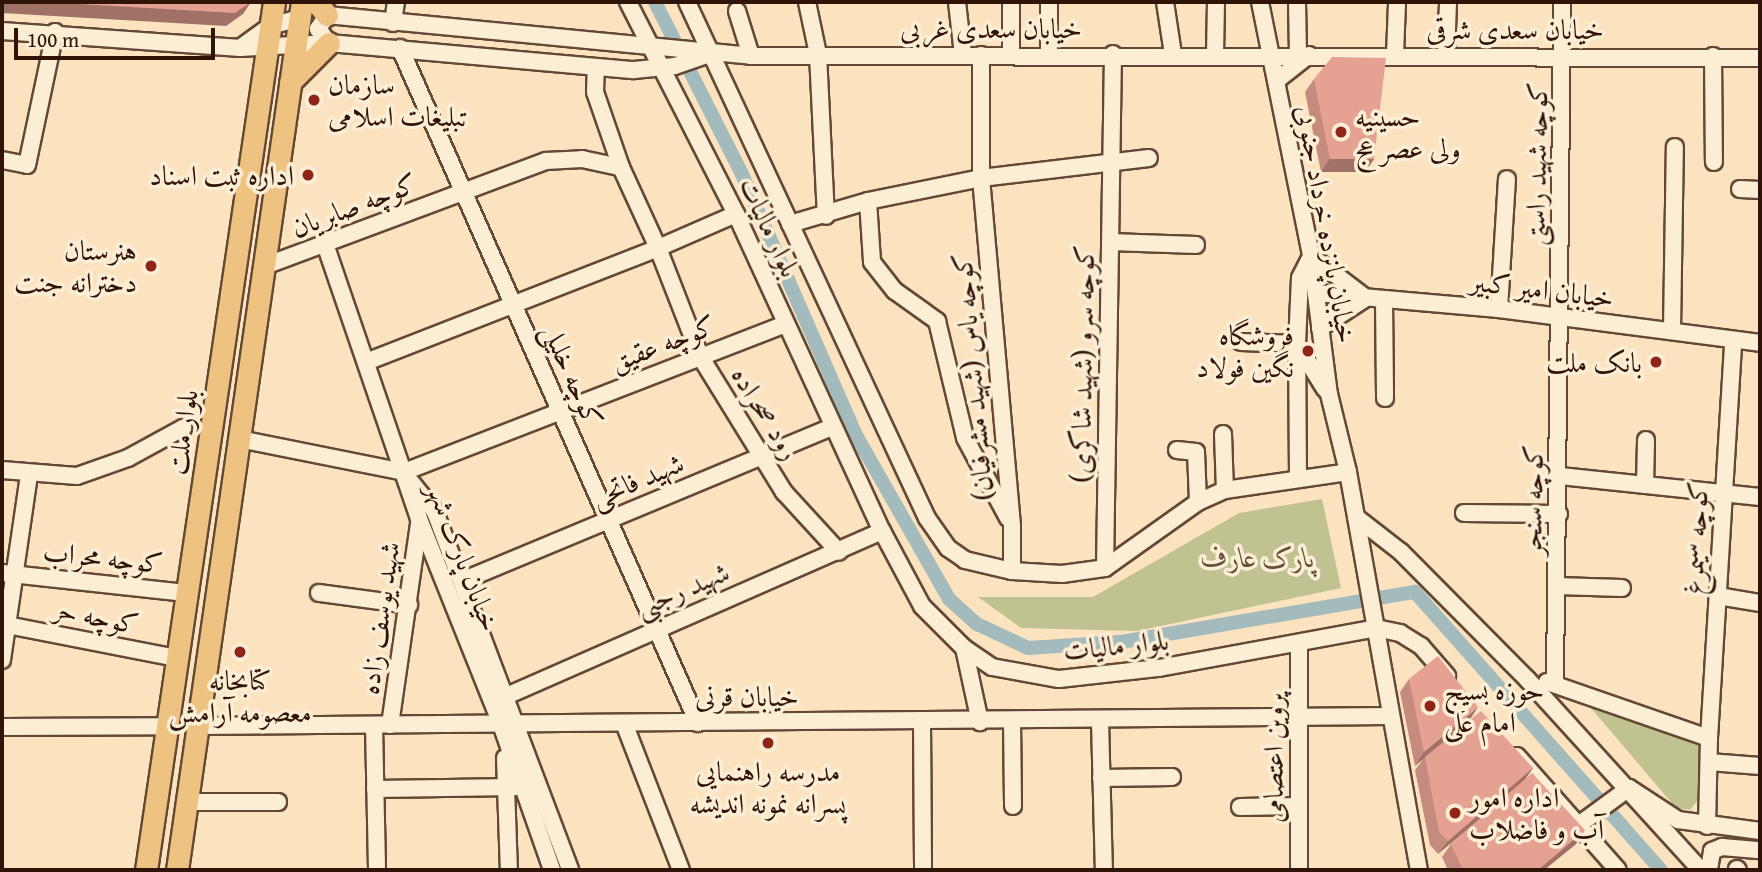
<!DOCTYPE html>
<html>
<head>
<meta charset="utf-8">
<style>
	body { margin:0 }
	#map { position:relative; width:1762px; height:872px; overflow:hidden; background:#fbe3bf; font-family:"Gentium Book Plus",Amiri,serif }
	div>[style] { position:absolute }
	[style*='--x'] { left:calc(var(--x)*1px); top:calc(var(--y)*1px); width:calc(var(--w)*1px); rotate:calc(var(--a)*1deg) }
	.green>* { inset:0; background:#c0c391 }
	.canal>* { height:14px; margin:-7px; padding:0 7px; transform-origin:7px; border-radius:7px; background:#a4bbbd }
	.roads { filter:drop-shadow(2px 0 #634835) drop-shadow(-2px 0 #634835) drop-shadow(0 2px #634835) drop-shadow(0 -2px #634835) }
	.minor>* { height:16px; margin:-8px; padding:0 8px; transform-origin:8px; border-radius:8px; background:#fcedd5 }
	.major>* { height:21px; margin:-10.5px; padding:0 10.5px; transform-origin:10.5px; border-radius:10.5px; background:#eec280 }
	.wall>* { inset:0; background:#c58b7e }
	.shaded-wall>* { inset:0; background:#a07166 }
	.building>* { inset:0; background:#e5a292 }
	.dots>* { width:19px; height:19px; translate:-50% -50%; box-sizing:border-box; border:4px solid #fcedd5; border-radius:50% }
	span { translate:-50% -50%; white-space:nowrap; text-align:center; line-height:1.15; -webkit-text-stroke:7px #fcedd5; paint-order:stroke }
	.street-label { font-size:28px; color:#301407 }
	.poi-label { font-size:28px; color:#301407 }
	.left { translate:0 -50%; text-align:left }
	.right { translate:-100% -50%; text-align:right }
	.park-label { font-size:28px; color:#625137; font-style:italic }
	.frame { position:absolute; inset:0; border:4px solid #301407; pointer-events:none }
	.scale { position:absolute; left:14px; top:28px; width:201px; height:32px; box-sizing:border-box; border:4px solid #301407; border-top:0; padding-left:9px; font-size:21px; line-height:24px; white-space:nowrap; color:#301407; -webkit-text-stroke:5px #fcedd5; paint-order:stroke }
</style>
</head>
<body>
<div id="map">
	<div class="green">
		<i style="clip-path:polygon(1322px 499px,1341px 588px,1137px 631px,1021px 628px,978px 597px,1093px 597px,1239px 513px)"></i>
		<i style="clip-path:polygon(1585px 701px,1701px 745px,1697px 801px,1690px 810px,1676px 808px)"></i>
	</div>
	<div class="canal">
		<i style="--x:655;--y:2;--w:191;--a:63.2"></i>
		<i style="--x:741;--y:172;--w:289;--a:66.4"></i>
		<i style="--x:857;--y:437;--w:186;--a:60.4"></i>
		<i style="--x:949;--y:599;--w:38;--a:42"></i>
		<i style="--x:977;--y:624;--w:56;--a:25.2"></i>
		<i style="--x:1028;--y:648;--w:93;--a:-3.7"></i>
		<i style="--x:1121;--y:642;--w:298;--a:-9.7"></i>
		<i style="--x:1415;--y:592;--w:371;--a:48.5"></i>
	</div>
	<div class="roads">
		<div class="minor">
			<i style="--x:628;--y:2;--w:238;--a:63"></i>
			<i style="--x:736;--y:214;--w:349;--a:65.3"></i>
			<i style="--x:882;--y:531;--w:85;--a:61.9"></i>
			<i style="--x:922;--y:606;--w:59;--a:45"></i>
			<i style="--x:964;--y:648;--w:34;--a:34"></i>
			<i style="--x:992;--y:667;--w:68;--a:10.2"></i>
			<i style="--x:1059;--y:679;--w:101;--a:-6.3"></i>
			<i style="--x:1159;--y:668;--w:221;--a:-10.4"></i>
			<i style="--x:1376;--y:628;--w:25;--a:12"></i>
			<i style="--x:1400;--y:633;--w:25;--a:32"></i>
			<i style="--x:1421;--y:646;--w:40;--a:49"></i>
			<i style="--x:687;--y:2;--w:569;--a:65.06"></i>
			<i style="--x:927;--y:518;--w:37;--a:55"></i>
			<i style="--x:948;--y:548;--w:21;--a:35"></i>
			<i style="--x:965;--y:560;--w:48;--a:13.2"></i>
			<i style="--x:1012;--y:571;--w:50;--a:3.4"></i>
			<i style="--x:1062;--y:574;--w:43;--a:-7.9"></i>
			<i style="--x:1105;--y:568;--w:114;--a:-35.4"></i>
			<i style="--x:1198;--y:502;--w:30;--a:-24"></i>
			<i style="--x:1225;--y:490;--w:124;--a:-8.3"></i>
			<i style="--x:807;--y:2;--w:53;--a:78.1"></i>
			<i style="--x:818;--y:54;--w:162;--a:87.2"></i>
			<i style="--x:957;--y:2;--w:53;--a:83.5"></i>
			<i style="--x:1049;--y:2;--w:53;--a:90"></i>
			<i style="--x:1165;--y:2;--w:53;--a:81.3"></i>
			<i style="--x:1260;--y:2;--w:259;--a:78.6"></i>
			<i style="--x:1311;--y:256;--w:139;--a:82.6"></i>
			<i style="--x:1329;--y:394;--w:80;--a:76.3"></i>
			<i style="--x:1348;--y:472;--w:404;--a:79.9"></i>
			<i style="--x:1297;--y:2;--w:54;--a:88.9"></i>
			<i style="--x:737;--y:11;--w:47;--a:72.7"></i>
			<i style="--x:393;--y:23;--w:21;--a:-82"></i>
			<i style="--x:2;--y:31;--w:239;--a:4.1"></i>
			<i style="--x:240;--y:48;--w:89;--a:-3.2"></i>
			<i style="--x:329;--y:43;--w:306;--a:5.1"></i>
			<i style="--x:634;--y:70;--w:41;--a:-5.6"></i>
			<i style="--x:675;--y:66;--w:39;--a:-19"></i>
			<i style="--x:329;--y:43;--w:18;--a:-128"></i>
			<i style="--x:318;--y:29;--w:17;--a:-57"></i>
			<i style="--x:327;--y:15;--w:426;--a:5.5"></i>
			<i style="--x:751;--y:56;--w:1009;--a:0.11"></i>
			<i style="--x:240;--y:48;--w:37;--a:-36"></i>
			<i style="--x:270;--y:26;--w:31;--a:-15"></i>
			<i style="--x:400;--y:48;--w:738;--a:66.18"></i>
			<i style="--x:1215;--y:54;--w:52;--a:-88.9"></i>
			<i style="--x:981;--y:55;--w:123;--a:90"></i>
			<i style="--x:981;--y:178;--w:349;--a:84.9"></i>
			<i style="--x:1012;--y:526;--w:45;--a:90"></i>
			<i style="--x:1011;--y:55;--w:53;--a:-90"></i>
			<i style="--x:1395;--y:55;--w:53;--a:-87.8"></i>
			<i style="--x:1446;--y:55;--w:53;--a:-87.8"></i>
			<i style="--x:1713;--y:56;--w:106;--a:89.5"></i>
			<i style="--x:1276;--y:81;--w:42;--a:-38.2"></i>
			<i style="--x:2;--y:160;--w:25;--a:11"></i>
			<i style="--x:27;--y:165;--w:136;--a:-78.1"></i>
			<i style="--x:1740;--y:189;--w:20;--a:3"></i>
			<i style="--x:868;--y:201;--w:61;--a:86.2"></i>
			<i style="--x:872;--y:262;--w:37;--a:52"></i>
			<i style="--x:895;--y:291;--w:52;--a:35.5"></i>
			<i style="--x:937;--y:321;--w:120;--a:76.5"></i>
			<i style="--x:965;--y:438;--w:91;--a:61.7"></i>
			<i style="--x:736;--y:214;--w:85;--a:156.4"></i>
			<i style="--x:658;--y:248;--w:116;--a:68.7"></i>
			<i style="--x:700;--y:356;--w:160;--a:58.3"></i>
			<i style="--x:784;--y:492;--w:81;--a:47.5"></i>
			<i style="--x:790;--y:224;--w:81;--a:-16.4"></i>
			<i style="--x:868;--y:201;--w:115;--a:-11.5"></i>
			<i style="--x:981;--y:178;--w:169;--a:-6.8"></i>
			<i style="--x:1111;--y:242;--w:85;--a:2"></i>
			<i style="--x:325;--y:244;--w:291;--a:71.1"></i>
			<i style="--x:419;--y:519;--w:221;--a:68.2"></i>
			<i style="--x:501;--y:724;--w:155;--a:70.7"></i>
			<i style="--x:262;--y:267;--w:303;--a:-20.5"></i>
			<i style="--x:546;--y:161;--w:36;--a:-3"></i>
			<i style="--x:582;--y:159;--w:40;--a:12"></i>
			<i style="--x:1316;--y:293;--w:184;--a:5"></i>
			<i style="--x:1499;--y:309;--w:263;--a:7.4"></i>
			<i style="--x:1384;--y:299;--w:99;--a:89.4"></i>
			<i style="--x:1499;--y:309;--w:130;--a:-86.5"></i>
			<i style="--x:1672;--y:330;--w:183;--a:-89.1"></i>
			<i style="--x:1241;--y:342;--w:56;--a:2"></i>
			<i style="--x:1297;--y:344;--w:66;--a:-87.4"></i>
			<i style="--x:1300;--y:278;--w:25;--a:-63"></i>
			<i style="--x:1311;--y:256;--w:69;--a:37.4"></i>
			<i style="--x:1366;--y:298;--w:55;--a:146.9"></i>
			<i style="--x:366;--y:362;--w:313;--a:-21.3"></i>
			<i style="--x:658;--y:248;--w:89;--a:-114.6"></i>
			<i style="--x:621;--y:167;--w:79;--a:-109.1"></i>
			<i style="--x:595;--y:92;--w:24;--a:-88"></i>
			<i style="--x:1223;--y:434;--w:56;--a:88"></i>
			<i style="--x:239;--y:439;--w:168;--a:11.3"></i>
			<i style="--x:1177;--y:450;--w:19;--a:6"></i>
			<i style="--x:1196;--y:452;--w:50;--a:87.7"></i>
			<i style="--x:2;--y:470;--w:75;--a:4.6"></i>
			<i style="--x:77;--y:476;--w:54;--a:-19.4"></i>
			<i style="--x:128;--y:458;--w:63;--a:-28.6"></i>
			<i style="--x:404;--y:472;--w:409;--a:-21.2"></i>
			<i style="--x:1560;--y:476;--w:201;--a:6"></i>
			<i style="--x:1298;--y:478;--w:134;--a:-90.4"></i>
			<i style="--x:1297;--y:344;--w:53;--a:58.1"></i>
			<i style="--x:411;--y:482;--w:38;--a:51"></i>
			<i style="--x:435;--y:512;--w:383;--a:69.3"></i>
			<i style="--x:1645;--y:485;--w:45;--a:-88.7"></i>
			<i style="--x:1464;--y:513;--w:95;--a:0.6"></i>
			<i style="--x:1356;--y:517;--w:57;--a:37.9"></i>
			<i style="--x:1401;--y:552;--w:179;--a:45.2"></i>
			<i style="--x:1527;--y:679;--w:258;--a:47.7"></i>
			<i style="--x:1105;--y:568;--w:514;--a:-89.11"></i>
			<i style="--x:2;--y:573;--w:185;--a:6.2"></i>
			<i style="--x:462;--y:581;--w:401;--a:-22.6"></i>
			<i style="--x:1557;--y:586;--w:65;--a:1.8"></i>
			<i style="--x:319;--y:593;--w:91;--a:7.6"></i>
			<i style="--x:1718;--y:596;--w:43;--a:9.5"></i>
			<i style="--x:7;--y:625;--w:172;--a:11"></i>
			<i style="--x:1299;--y:645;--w:225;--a:90"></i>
			<i style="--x:964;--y:648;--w:76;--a:77.8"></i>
			<i style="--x:2;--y:660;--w:188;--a:-81.7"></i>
			<i style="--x:1547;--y:682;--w:171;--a:19.1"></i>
			<i style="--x:1709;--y:738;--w:88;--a:91.3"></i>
			<i style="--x:1555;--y:684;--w:682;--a:-89.41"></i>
			<i style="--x:504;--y:697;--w:413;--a:-23.7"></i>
			<i style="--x:1012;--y:721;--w:85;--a:89.3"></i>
			<i style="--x:1100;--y:721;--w:149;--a:88.5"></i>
			<i style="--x:922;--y:722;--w:148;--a:89.6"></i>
			<i style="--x:624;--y:723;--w:158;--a:68.8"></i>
			<i style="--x:374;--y:725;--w:145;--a:88.8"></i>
			<i style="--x:390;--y:725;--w:204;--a:-81.8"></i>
			<i style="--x:196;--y:726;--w:1195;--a:-0.48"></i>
			<i style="--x:2;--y:727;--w:165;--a:-0.3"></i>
			<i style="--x:1709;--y:738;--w:397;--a:-86.5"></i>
			<i style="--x:1517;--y:756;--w:152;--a:48.5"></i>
			<i style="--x:505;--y:758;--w:112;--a:88"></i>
			<i style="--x:1709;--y:762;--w:51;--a:4.5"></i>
			<i style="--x:1101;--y:778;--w:71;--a:-0.8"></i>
			<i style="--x:375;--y:789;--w:141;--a:-0.8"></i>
			<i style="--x:185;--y:802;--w:93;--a:0"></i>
			<i style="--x:1240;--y:807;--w:59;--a:-1"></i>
			<i style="--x:1580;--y:824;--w:61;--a:-36.3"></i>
			<i style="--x:1629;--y:788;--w:59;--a:33.1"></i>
			<i style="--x:1678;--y:820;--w:83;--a:7.6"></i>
			<i style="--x:1737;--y:869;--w:1;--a:45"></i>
			<i style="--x:1709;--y:870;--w:19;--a:-81"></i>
			<i style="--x:1712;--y:851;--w:11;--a:-22"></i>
			<i style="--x:1722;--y:847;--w:38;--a:5"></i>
		</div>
		<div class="major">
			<i style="--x:316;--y:2;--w:17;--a:50"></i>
			<i style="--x:290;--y:82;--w:55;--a:-45"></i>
			<i style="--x:146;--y:870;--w:877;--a:-81.61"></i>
			<i style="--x:177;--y:870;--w:877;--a:-81.81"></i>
		</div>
	</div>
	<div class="wall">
		<i style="clip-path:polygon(1314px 79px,1374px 159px,1365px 172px,1321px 172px,1305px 92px)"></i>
		<i style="clip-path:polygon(1409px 679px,1469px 720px,1533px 768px,1525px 779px,1576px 844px,1544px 870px,1448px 870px,1442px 857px,1451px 844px,1479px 820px,1438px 854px,1430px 845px,1415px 770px,1424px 758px,1415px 766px,1400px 692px)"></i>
	</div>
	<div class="shaded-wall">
		<i style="clip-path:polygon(2px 2px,251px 2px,243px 14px,226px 26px,2px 13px)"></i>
		<i style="clip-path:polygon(1330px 159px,1374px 159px,1365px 172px,1321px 172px)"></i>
		<i style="clip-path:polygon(1478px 707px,1469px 721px,1415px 766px,1424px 752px)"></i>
		<i style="clip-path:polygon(1533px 768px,1524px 781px,1438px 854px,1448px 841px)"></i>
		<i style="clip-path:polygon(1585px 830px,1576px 844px,1544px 870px,1538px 870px)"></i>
	</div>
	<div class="building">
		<i style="clip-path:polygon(44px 2px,251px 2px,235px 13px)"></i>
		<i style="clip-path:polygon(1332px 57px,1386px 58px,1374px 159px,1330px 159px,1314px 79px)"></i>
		<i style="clip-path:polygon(1438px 656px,1478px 707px,1424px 752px,1409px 679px)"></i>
		<i style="clip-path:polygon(1481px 711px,1533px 768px,1448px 841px,1439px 832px,1425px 757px)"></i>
		<i style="clip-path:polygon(1532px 773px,1585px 830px,1538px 870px,1463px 870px,1451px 844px)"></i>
	</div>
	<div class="dots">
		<i style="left:314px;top:100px;background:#8f2418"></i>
		<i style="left:1341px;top:132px;background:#8f2418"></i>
		<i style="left:308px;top:175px;background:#8f2418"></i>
		<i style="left:151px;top:266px;background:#8f2418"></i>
		<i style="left:1308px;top:351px;background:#8f2418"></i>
		<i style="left:1656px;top:362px;background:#8f2418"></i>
		<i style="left:240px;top:652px;background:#8f2418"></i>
		<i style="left:1430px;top:706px;background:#8f2418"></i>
		<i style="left:768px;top:743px;background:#8f2418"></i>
		<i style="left:1455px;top:813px;background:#8f2418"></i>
	</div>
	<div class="street-label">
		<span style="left:991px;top:28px">خیابان سعدی غربی</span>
		<span style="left:1515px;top:29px">خیابان سعدی شرقی</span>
		<span style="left:1536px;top:164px;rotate:-89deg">کوچه شهید راستی</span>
		<span style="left:354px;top:205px;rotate:-21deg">کوچه صابریان</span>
		<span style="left:1327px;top:224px;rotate:80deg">خیابان پانزده خرداد جنوبی</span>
		<span style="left:770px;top:227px;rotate:65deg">بلوار مالیات</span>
		<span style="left:1542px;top:289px;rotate:7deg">خیابان امیر کبیر</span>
		<span style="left:663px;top:343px;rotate:-21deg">کوچه عقیق</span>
		<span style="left:1082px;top:364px;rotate:-89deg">کوچه سرو (شهید شاکری)</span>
		<span style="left:573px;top:375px;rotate:66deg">کوچه خلیلی</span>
		<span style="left:972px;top:377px;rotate:-95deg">کوچه یاس (شهید مشرفیان)</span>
		<span style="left:766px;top:413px;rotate:58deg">رود صحراده</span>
		<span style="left:182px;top:432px;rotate:-82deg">بلوار ملت</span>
		<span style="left:637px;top:480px;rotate:-23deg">شهید فاتحی</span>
		<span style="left:1532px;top:500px;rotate:-89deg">کوچه سنجر</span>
		<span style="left:1695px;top:538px;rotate:-87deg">کوچه سیمرغ</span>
		<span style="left:103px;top:557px;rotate:6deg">کوچه محراب</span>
		<span style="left:464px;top:557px;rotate:69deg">خیابان پارک شهر</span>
		<span style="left:682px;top:589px;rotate:-23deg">شهید رجبی</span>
		<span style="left:96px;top:616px;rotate:11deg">کوچه حر</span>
		<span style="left:379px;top:618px;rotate:-82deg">شهید یوسف زاده</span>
		<span style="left:1116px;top:645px;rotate:-6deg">بلوار مالیات</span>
		<span style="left:747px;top:696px">خیابان قرنی</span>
		<span style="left:1273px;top:758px;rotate:-90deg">پروین اعتصامی</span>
	</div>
	<div class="poi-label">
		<span class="left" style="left:328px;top:100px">سازمان<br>تبلیغات اسلامی</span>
		<span class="left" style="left:1355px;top:132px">حسینیه<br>ولی عصر عج</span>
		<span class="right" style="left:294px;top:175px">اداره ثبت اسناد</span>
		<span class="right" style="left:137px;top:266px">هنرستان<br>دخترانه جنت</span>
		<span class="right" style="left:1294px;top:351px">فروشگاه<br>نگین فولاد</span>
		<span class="right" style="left:1642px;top:362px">بانک ملت</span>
		<span style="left:240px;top:696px">کتابخانه<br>معصومه آرامش</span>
		<span class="left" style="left:1444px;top:706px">حوزه بسیج<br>امام علی</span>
		<span style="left:768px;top:787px">مدرسه راهنمایی<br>پسرانه نمونه اندیشه</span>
		<span class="left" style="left:1469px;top:813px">اداره امور<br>آب و فاضلاب</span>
	</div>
	<div class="park-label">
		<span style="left:1258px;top:557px">پارک عارف</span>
	</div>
	<div class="frame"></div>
	<div class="scale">100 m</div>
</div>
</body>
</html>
